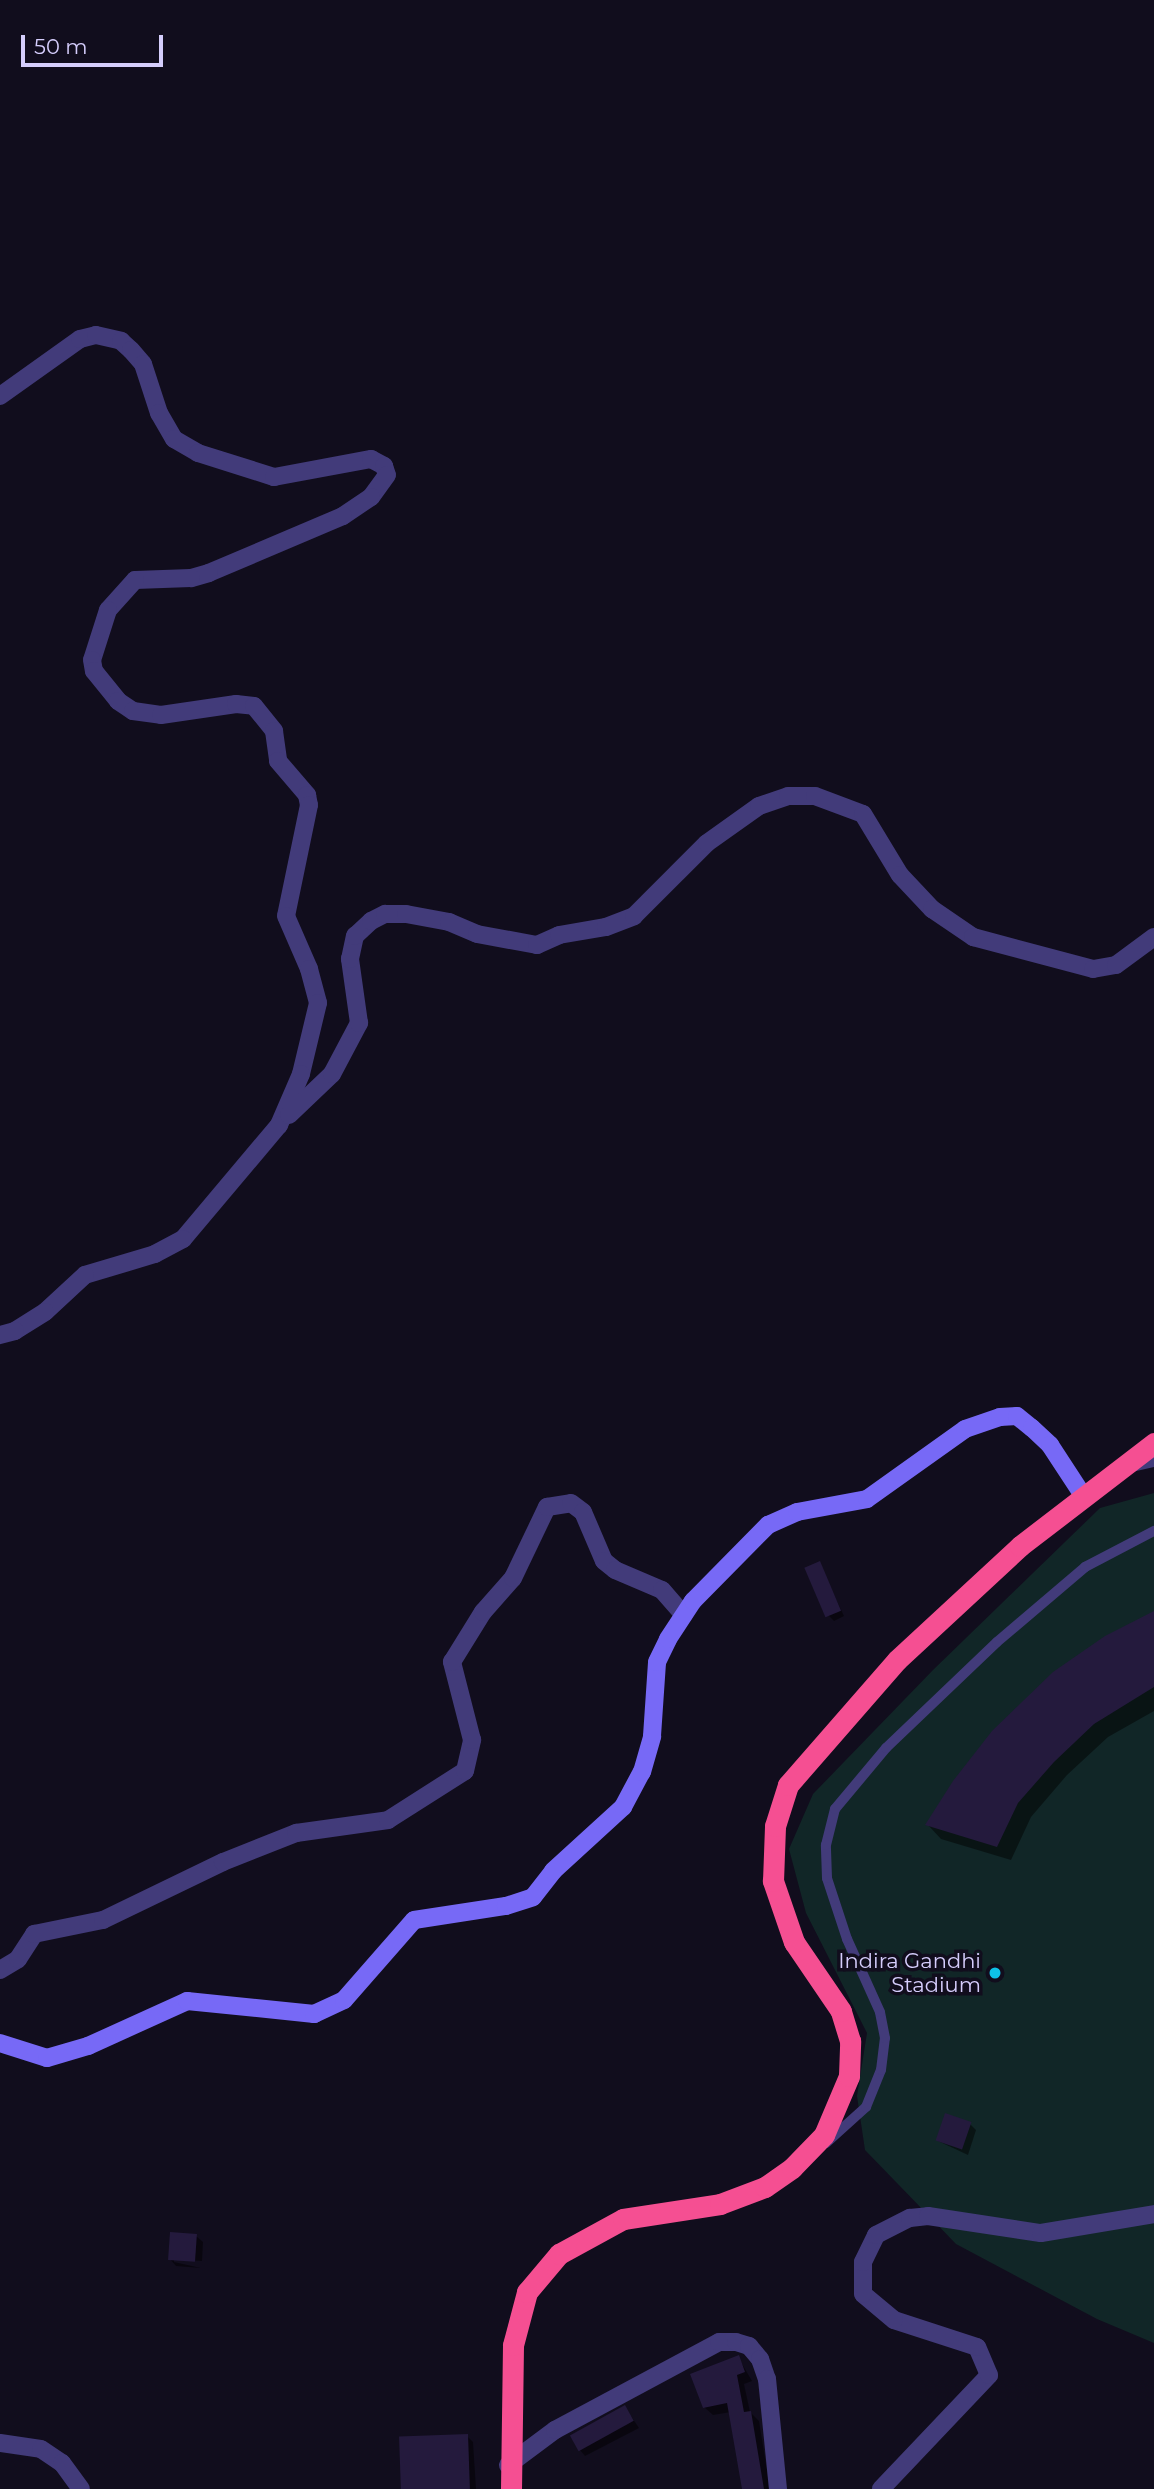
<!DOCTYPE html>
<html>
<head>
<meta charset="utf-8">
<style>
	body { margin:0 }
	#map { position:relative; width:1154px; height:2489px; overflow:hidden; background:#110d1d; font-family:Montserrat,sans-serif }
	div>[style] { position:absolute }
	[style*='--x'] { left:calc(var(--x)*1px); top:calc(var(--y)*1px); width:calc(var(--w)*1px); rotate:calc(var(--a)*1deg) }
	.green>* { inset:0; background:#112627 }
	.shadow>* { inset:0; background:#0007 }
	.building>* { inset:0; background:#241a3d; transform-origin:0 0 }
	.lane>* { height:10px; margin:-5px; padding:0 5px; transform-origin:5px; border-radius:5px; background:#423b7a }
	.street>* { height:18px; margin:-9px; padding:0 9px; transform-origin:9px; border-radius:9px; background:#423b7a }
	.secondary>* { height:18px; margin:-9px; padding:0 9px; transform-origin:9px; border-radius:9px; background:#7769f6 }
	.highway>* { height:21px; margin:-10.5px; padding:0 10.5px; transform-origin:10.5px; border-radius:10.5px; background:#f54f92 }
	.dots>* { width:19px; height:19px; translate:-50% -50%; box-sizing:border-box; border:4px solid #110d1d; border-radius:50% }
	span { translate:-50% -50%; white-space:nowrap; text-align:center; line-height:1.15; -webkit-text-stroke:7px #110d1d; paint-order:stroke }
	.poi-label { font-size:21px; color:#d5cdfc }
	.right { translate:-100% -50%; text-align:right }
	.scale { position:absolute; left:21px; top:35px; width:142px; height:32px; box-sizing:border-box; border:4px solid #d5cdfc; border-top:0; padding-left:9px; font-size:21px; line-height:24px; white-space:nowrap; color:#d5cdfc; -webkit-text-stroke:5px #110d1d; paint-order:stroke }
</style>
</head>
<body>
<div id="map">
	<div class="green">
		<i style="clip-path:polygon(1154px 1493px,1154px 2343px,1097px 2319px,956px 2244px,865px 2150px,857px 2096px,867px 2033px,806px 1913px,789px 1849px,813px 1794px,933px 1670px,1100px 1508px)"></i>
	</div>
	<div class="shadow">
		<i style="clip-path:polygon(819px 1563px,844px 1616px,834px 1621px,829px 1616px)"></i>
		<i style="clip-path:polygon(1154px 1613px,1154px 1711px,1108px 1737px,1067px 1775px,1031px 1817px,1011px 1860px,941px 1839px,928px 1825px)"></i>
		<i style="clip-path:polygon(970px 2124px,976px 2130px,968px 2155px,938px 2141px)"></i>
		<i style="clip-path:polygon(196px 2236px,203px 2242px,202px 2261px,174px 2259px,174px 2262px,201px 2268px,176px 2266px,170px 2259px)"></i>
		<i style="clip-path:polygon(738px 2357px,752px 2381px,744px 2384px,750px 2412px,759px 2421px,770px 2489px,744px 2489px,731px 2412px,713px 2415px,704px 2407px)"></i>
		<i style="clip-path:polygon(625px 2407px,639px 2428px,585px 2456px,579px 2449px)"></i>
		<i style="clip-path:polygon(467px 2436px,473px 2442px,476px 2489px,403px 2489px)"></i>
	</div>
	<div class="building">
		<i style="left:820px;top:1561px;width:54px;height:17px;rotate:67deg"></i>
		<i style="clip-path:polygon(1154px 1611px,1154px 1687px,1094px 1724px,1054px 1762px,1018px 1803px,997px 1847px,925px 1825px,953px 1781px,992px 1731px,1053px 1672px,1105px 1636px)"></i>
		<i style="left:945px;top:2113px;width:28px;height:29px;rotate:19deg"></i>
		<i style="left:170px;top:2232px;width:27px;height:28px;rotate:4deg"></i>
		<i style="clip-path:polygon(739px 2355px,745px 2372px,737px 2375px,744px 2412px,751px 2411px,764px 2489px,742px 2489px,727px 2403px,703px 2408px,690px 2374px)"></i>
		<i style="left:625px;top:2405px;width:18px;height:63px;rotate:61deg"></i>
		<i style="left:468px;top:2434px;width:55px;height:69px;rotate:88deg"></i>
	</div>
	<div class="lane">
		<i style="--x:1132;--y:1467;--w:23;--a:-13"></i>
		<i style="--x:826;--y:2143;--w:54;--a:-42"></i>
		<i style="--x:866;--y:2107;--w:40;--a:-68"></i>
		<i style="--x:881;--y:2070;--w:32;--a:-83"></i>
		<i style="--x:885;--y:2038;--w:26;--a:-101"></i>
		<i style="--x:880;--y:2012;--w:80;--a:-114.3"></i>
		<i style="--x:847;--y:1939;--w:64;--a:-108.2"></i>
		<i style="--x:827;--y:1878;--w:33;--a:-92"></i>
		<i style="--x:826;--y:1845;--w:37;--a:-76"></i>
		<i style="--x:835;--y:1809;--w:80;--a:-50.1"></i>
		<i style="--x:886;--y:1748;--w:153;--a:-43.7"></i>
		<i style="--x:997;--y:1642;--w:116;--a:-40.4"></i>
		<i style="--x:1085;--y:1567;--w:78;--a:-27.6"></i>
	</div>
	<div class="street">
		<i style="--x:0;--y:396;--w:98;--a:-35.5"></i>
		<i style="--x:80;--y:339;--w:16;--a:-14"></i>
		<i style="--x:96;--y:335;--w:26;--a:13"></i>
		<i style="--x:121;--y:341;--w:13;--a:42"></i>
		<i style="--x:131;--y:350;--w:18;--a:49"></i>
		<i style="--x:143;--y:364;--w:52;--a:71.9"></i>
		<i style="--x:159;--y:413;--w:30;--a:60"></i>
		<i style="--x:174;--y:439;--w:28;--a:30"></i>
		<i style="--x:198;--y:453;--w:80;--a:17.5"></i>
		<i style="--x:274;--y:477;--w:99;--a:-10.5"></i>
		<i style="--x:371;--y:459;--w:15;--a:28"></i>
		<i style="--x:384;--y:466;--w:9;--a:72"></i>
		<i style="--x:387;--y:475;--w:27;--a:126"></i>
		<i style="--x:371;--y:497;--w:34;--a:146"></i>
		<i style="--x:343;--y:516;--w:146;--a:157"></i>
		<i style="--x:209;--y:573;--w:19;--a:164"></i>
		<i style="--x:191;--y:578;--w:56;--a:178"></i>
		<i style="--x:135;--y:580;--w:40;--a:132"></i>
		<i style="--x:108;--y:610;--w:52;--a:107.7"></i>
		<i style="--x:92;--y:660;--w:11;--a:80"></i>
		<i style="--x:94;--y:671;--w:38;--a:51"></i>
		<i style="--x:118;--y:701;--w:18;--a:34"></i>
		<i style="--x:133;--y:711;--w:28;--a:8"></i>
		<i style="--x:161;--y:715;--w:76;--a:-8.3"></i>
		<i style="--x:236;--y:704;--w:18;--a:6"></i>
		<i style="--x:254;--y:706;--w:32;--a:51"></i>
		<i style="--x:274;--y:731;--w:30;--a:82"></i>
		<i style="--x:278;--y:761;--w:45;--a:49.5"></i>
		<i style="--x:307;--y:795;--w:10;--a:79"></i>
		<i style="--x:309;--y:805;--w:113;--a:101.7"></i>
		<i style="--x:286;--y:916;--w:58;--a:66.5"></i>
		<i style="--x:309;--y:969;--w:35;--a:75"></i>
		<i style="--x:318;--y:1003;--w:73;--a:103.5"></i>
		<i style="--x:301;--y:1074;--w:56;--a:113.3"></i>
		<i style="--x:279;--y:1125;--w:149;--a:130.1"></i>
		<i style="--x:183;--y:1239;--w:32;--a:152"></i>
		<i style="--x:155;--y:1254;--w:73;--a:163.3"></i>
		<i style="--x:85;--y:1275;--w:54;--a:137.2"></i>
		<i style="--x:45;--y:1312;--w:36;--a:148"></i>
		<i style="--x:15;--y:1331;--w:16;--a:165"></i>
		<i style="--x:289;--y:1115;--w:59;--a:-43.6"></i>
		<i style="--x:332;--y:1074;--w:58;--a:-62.1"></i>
		<i style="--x:359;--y:1023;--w:65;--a:-98"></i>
		<i style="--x:350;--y:959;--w:24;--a:-78"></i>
		<i style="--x:355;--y:936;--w:22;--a:-43"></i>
		<i style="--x:371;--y:921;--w:16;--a:-27"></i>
		<i style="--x:385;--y:914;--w:21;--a:0"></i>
		<i style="--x:406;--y:914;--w:44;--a:10.5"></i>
		<i style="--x:449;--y:922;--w:30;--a:23"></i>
		<i style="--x:477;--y:934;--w:61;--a:10.4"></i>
		<i style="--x:537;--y:945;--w:24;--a:-24"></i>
		<i style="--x:559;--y:935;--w:48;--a:-9.7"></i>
		<i style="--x:606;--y:927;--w:30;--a:-21"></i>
		<i style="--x:634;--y:916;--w:103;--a:-45"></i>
		<i style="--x:707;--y:843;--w:64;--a:-35.4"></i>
		<i style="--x:759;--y:806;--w:31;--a:-19"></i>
		<i style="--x:788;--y:796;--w:27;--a:0"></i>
		<i style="--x:815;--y:796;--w:51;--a:20.6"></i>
		<i style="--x:863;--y:814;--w:71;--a:58.8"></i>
		<i style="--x:900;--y:875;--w:47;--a:46.7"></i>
		<i style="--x:932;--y:909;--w:50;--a:34.3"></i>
		<i style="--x:973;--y:937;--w:124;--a:14.9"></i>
		<i style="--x:1093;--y:969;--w:23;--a:-10"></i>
		<i style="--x:1116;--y:965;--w:47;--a:-36.4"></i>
		<i style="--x:0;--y:1970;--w:21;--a:-31"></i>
		<i style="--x:18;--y:1959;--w:30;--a:-57"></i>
		<i style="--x:34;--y:1934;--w:70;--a:-11.5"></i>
		<i style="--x:103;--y:1920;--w:133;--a:-25.8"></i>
		<i style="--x:223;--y:1862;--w:79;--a:-21.7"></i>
		<i style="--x:296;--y:1833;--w:93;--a:-8"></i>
		<i style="--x:388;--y:1820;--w:91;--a:-32.5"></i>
		<i style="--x:465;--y:1771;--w:32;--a:-77"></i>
		<i style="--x:472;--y:1740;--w:81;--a:-104.4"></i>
		<i style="--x:452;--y:1662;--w:59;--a:-58.2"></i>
		<i style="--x:483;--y:1612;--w:45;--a:-48.6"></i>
		<i style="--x:513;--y:1578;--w:79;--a:-64.4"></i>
		<i style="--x:547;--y:1507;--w:24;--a:-9"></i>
		<i style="--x:571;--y:1503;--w:15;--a:37"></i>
		<i style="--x:583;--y:1512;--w:53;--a:66.8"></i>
		<i style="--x:604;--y:1561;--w:14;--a:39"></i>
		<i style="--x:615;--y:1570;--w:51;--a:23.1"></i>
		<i style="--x:662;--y:1590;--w:33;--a:49"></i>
		<i style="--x:0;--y:2443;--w:41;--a:8.3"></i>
		<i style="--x:41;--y:2449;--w:25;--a:34"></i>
		<i style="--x:62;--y:2463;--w:32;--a:54"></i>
		<i style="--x:508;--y:2465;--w:59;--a:-36.7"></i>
		<i style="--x:555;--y:2430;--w:186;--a:-28.2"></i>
		<i style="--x:719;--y:2342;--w:17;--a:0"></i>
		<i style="--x:736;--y:2342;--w:14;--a:17"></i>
		<i style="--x:749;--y:2346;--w:17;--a:50"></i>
		<i style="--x:760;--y:2359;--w:21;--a:71"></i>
		<i style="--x:767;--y:2379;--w:111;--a:84.3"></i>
		<i style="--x:881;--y:2489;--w:157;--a:-46.5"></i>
		<i style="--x:989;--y:2375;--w:30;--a:-113"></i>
		<i style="--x:977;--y:2347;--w:87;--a:-162"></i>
		<i style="--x:894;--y:2320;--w:40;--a:-140"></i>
		<i style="--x:863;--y:2294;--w:32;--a:-90"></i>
		<i style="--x:863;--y:2262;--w:30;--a:-64"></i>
		<i style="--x:876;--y:2235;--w:38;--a:-27"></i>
		<i style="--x:910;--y:2218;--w:18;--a:-6"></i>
		<i style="--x:928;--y:2216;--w:114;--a:8.6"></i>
		<i style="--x:1041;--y:2233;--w:115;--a:-9.5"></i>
	</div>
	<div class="secondary">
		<i style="--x:0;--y:2043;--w:49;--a:17.7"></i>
		<i style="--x:47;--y:2058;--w:43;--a:-16.3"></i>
		<i style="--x:88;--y:2046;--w:109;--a:-24.4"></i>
		<i style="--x:187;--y:2001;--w:128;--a:5.8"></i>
		<i style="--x:314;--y:2014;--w:33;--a:-25"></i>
		<i style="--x:344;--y:2000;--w:106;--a:-48.8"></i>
		<i style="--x:414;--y:1920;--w:93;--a:-8.7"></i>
		<i style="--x:506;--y:1906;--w:28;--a:-18"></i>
		<i style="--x:533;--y:1897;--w:33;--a:-52"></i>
		<i style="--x:553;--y:1871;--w:95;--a:-42.4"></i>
		<i style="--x:623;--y:1807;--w:40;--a:-62"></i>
		<i style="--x:642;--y:1772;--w:37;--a:-74"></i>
		<i style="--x:652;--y:1736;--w:74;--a:-86.1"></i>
		<i style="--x:657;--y:1662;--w:25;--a:-64"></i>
		<i style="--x:668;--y:1639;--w:45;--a:-56.7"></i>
		<i style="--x:693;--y:1601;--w:107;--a:-45.4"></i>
		<i style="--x:768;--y:1525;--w:32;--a:-24"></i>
		<i style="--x:797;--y:1512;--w:71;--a:-10.5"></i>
		<i style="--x:867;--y:1499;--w:120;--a:-35.5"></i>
		<i style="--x:965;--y:1429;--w:37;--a:-19"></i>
		<i style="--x:1000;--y:1417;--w:17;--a:-3"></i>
		<i style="--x:1017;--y:1416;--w:19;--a:39"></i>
		<i style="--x:1032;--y:1428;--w:25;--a:43"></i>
		<i style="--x:1050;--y:1445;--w:62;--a:56.8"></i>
	</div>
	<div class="highway">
		<i style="--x:511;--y:2489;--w:144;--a:-89.2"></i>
		<i style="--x:513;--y:2345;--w:55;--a:-75.2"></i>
		<i style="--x:527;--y:2292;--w:50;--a:-49.9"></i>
		<i style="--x:559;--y:2254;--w:73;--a:-28.7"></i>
		<i style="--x:623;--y:2219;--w:98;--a:-8.8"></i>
		<i style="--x:720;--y:2204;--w:48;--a:-20.7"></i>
		<i style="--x:765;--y:2187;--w:33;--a:-35"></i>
		<i style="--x:792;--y:2168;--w:46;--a:-45.9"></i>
		<i style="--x:824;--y:2135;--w:64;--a:-67"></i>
		<i style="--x:849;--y:2076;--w:35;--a:-88"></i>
		<i style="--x:850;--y:2041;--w:31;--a:-107"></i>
		<i style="--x:841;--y:2011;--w:83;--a:-124.3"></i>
		<i style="--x:794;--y:1942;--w:65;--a:-109"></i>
		<i style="--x:773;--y:1881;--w:55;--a:-87.9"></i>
		<i style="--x:775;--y:1826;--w:43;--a:-72.4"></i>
		<i style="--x:788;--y:1785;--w:166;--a:-48.9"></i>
		<i style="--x:897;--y:1660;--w:168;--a:-42.8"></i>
		<i style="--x:1020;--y:1546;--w:169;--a:-37.5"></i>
	</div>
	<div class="dots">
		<i style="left:995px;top:1973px;background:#0ec1e7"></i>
	</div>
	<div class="poi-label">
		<span class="right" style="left:981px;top:1973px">Indira Gandhi<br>Stadium</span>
	</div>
	<div class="scale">50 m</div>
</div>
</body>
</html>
